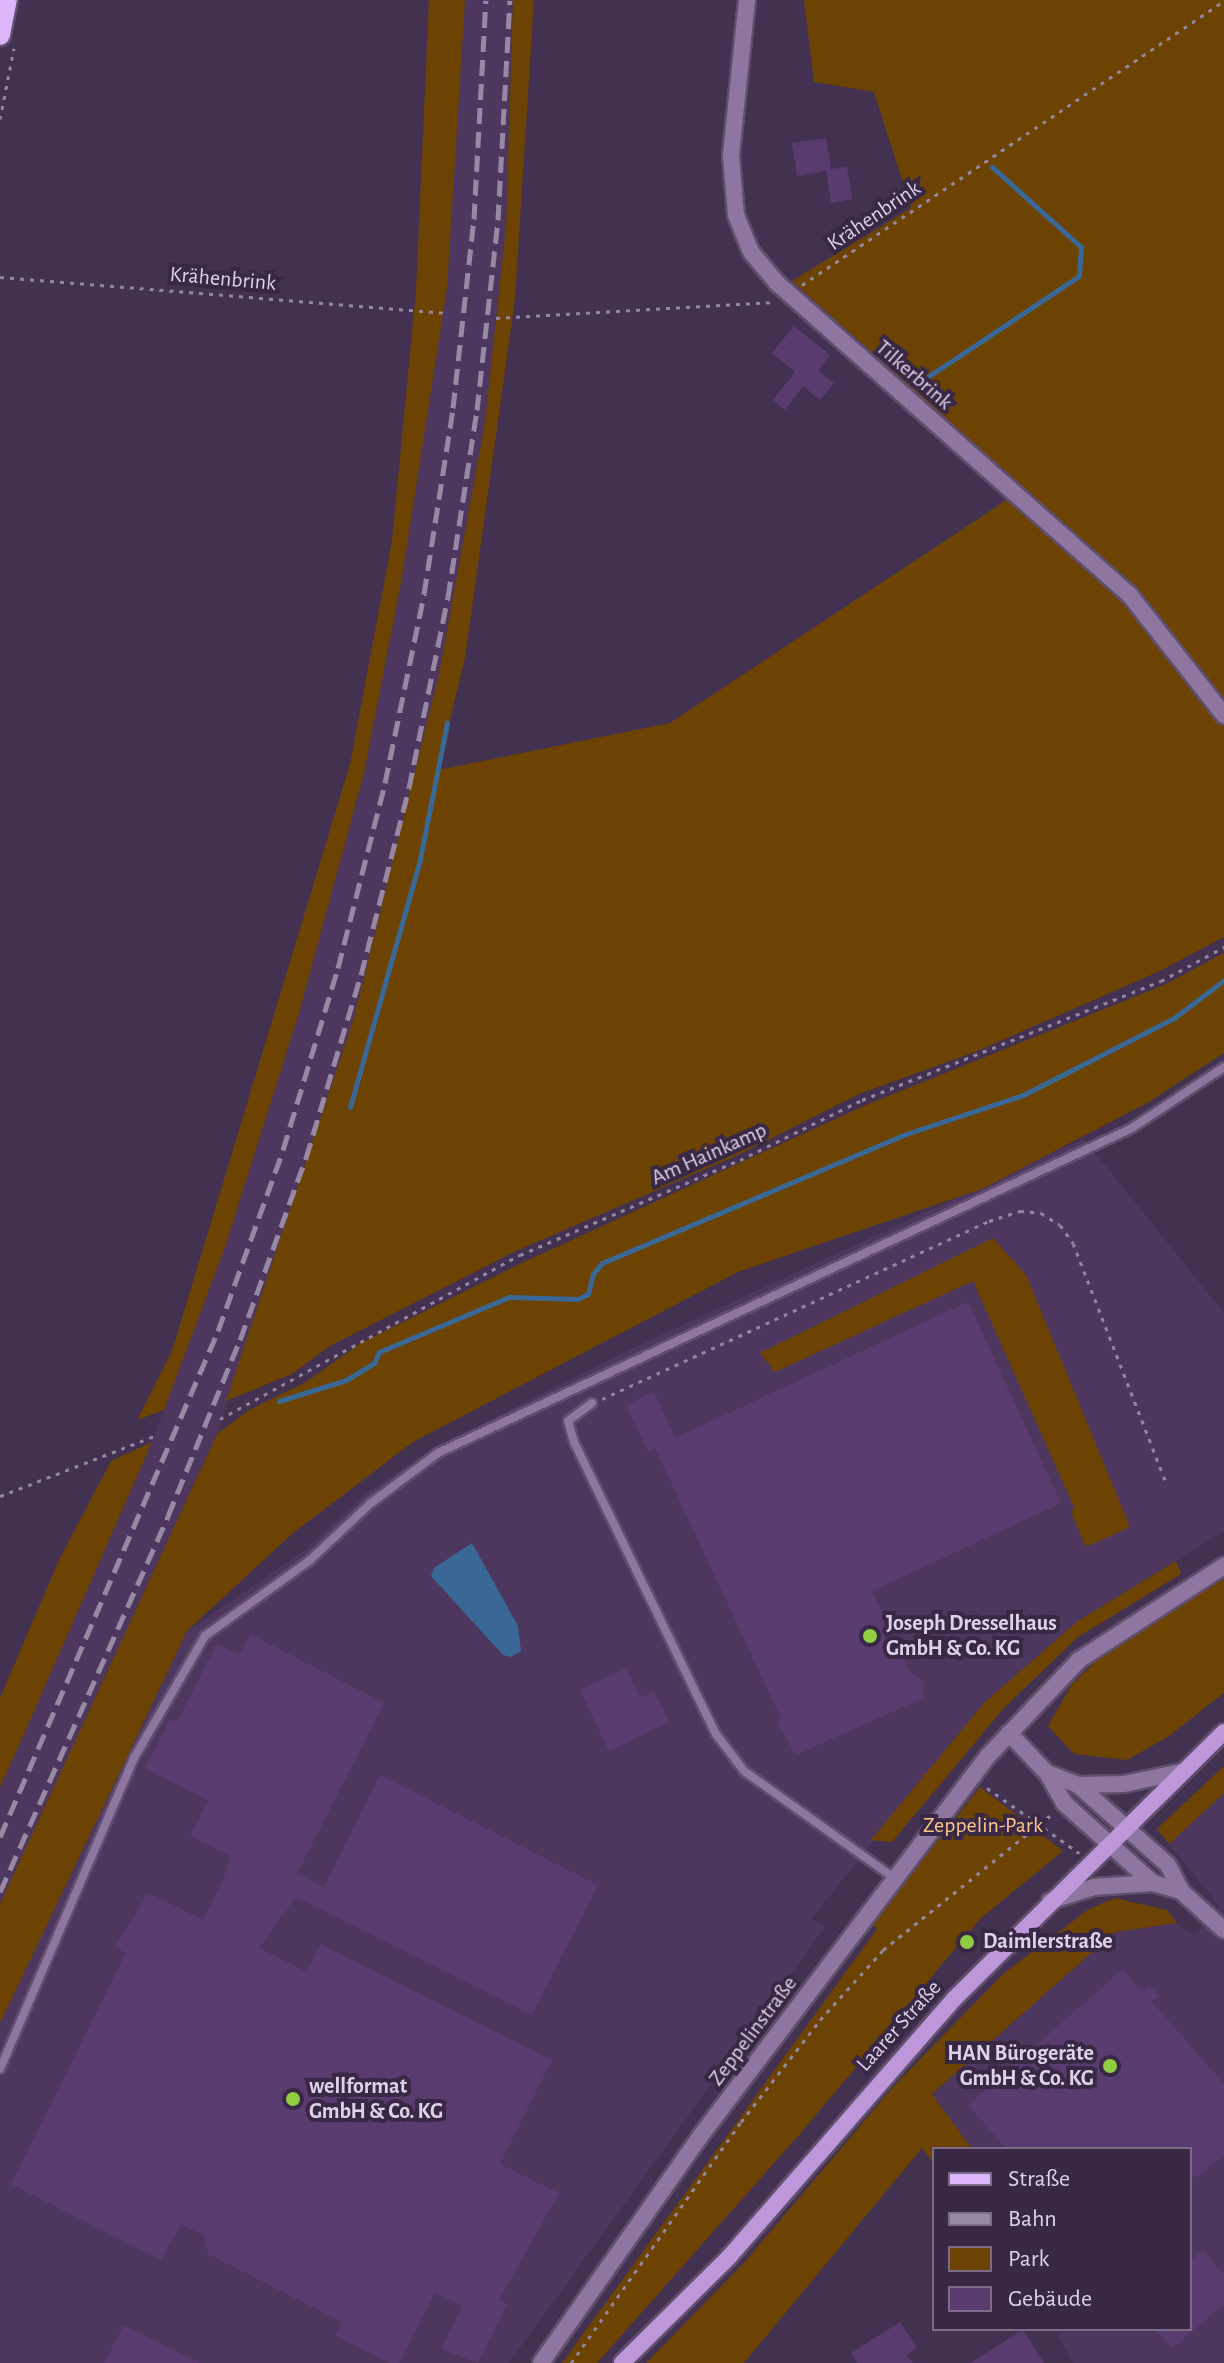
<!DOCTYPE html>
<html>
<head>
<meta charset="utf-8">
<style>
	body { margin:0 }
	#map { position:relative; width:1224px; height:2363px; overflow:hidden; background:#433151; font-family:"Alegreya Sans",sans-serif }
	div>[style] { position:absolute }
	[style*='--x'] { left:calc(var(--x)*1px); top:calc(var(--y)*1px); width:calc(var(--w)*1px); rotate:calc(var(--a)*1deg) }
	.built>* { inset:0; background:#4d375e }
	.green>* { inset:0; background:#6c4303 }
	.water>* { inset:0; background:#396897 }
	.stream>* { height:5px; margin:-2.5px; padding:0 2.5px; transform-origin:2.5px; border-radius:2.5px; background:#396897 }
	.building>* { inset:0; background:#5a3b6f }
	.path>* { height:3px; margin-top:-1.5px; transform-origin:0; background:repeating-linear-gradient(90deg,#9485a0 0 4px,transparent 0 10px) }
	.roads { filter:drop-shadow(2px 0 #5f4e6c) drop-shadow(-2px 0 #5f4e6c) drop-shadow(0 2px #5f4e6c) drop-shadow(0 -2px #5f4e6c) }
	.lane>* { height:8px; margin:-4px; padding:0 4px; transform-origin:4px; border-radius:4px; background:#8e76a0 }
	.street>* { height:16px; margin:-8px; padding:0 8px; transform-origin:8px; border-radius:8px; background:#8e76a0 }
	.secondary>* { height:16px; margin:-8px; padding:0 8px; transform-origin:8px; border-radius:8px; background:#bd97da }
	.primary>* { height:20px; margin:-10px; padding:0 10px; transform-origin:10px; border-radius:10px; background:#dcb5fa }
	.rail>* { height:5px; margin-top:-2.5px; transform-origin:0; background:repeating-linear-gradient(90deg,#9789a3 0 16px,transparent 0 24px) }
	.dots>* { width:22px; height:22px; translate:-50% -50%; box-sizing:border-box; border:4px solid #392746; border-radius:50% }
	span { translate:-50% -50%; white-space:nowrap; text-align:center; line-height:1.15; -webkit-text-stroke:8px #392746; paint-order:stroke }
	.street-label { font-size:22px; color:#ddd2e7 }
	.poi-label { font-size:22px; color:#ddd2e7; font-weight:700 }
	.left { translate:0 -50%; text-align:left }
	.right { translate:-100% -50%; text-align:right }
	.park-label { font-size:22px; color:#fbc78b }
	.legend { position:absolute; left:932px; top:2147px; width:260px; height:184px; box-sizing:border-box; background:#392746; border:2px solid #7b6b86; margin:0; padding:10px 14px; list-style:none; font-size:24px; color:#ddd2e7 }
	.legend li { display:flex; align-items:center; gap:16px; height:40px }
	.legend b { width:40px; border:2px solid #7b6b86 }
</style>
</head>
<body>
<div id="map">
	<div class="built">
		<i style="clip-path:polygon(465px 0,513px 0,506px 227px,485px 422px,439px 674px,394px 869px,354px 1018px,217px 1434px,0 1904px,0 1787px,152px 1442px,225px 1247px,299px 1013px,364px 773px,402px 577px,446px 288px)"></i>
		<i style="clip-path:polygon(1084px 1139px,1224px 1313px,1224px 1531px,1078px 1621px,984px 1703px,812px 1918px,825px 1927px,509px 2363px,0 2363px,0 2023px,187px 1631px,300px 1554px,364px 1495px,432px 1449px,633px 1348px)"></i>
		<i style="clip-path:polygon(1224px 1793px,1224px 2363px,1073px 2363px,1058px 2335px,1066px 2329px,1190px 2329px,1190px 2149px,972px 2149px,932px 2094px,1115px 1932px,1177px 1923px,1194px 1936px,1219px 1905px,1169px 1844px)"></i>
	</div>
	<div class="green">
		<i style="clip-path:polygon(429px 0,465px 0,447px 288px,402px 577px,364px 773px,299px 1013px,225px 1247px,164px 1410px,137px 1420px,172px 1351px,350px 764px,392px 541px,416px 291px)"></i>
		<i style="clip-path:polygon(513px 0,534px 0,515px 299px,465px 658px,438px 770px,670px 723px,1011px 497px,1151px 628px,1224px 726px,1224px 937px,1160px 971px,975px 1052px,859px 1094px,738px 1155px,516px 1251px,330px 1346px,292px 1374px,226px 1401px,354px 1018px,439px 674px,485px 422px,506px 227px)"></i>
		<i style="clip-path:polygon(804px 0,1224px 0,1224px 705px,1136px 589px,792px 281px,911px 208px,874px 92px,814px 82px)"></i>
		<i style="clip-path:polygon(1224px 953px,1224px 1053px,1149px 1102px,982px 1189px,738px 1272px,413px 1442px,293px 1533px,187px 1631px,0 2023px,0 1904px,217px 1434px,249px 1410px,306px 1382px,361px 1343px,524px 1262px,866px 1105px,1164px 985px)"></i>
		<i style="clip-path:polygon(993px 1238px,1026px 1275px,1130px 1527px,1086px 1547px,1071px 1512px,1074px 1507px,973px 1281px,775px 1372px,760px 1353px)"></i>
		<i style="clip-path:polygon(152px 1442px,16px 1752px,0 1787px,0 1698px,59px 1560px,111px 1461px)"></i>
		<i style="clip-path:polygon(1176px 1561px,1181px 1574px,1078px 1637px,1004px 1708px,892px 1842px,871px 1840px,984px 1703px,1078px 1621px)"></i>
		<i style="clip-path:polygon(1224px 1575px,1224px 1693px,1169px 1736px,1127px 1760px,1074px 1754px,1048px 1726px,1072px 1684px,1108px 1650px)"></i>
		<i style="clip-path:polygon(1224px 1766px,1224px 1793px,1169px 1844px,1157px 1829px)"></i>
		<i style="clip-path:polygon(980px 1787px,1063px 1851px,980px 1919px,806px 2127px,597px 2363px,562px 2363px,877px 1929px,872px 1924px)"></i>
		<i style="clip-path:polygon(1115px 1898px,1167px 1910px,1177px 1923px,1115px 1932px,932px 2094px,972px 2149px,934px 2149px,934px 2164px,922px 2148px,744px 2363px,646px 2363px,743px 2264px,893px 2087px,1003px 1974px,1089px 1909px)"></i>
	</div>
	<div class="water">
		<i style="clip-path:polygon(472px 1543px,518px 1626px,521px 1651px,511px 1657px,503px 1655px,431px 1576px,434px 1568px)"></i>
	</div>
	<div class="stream">
		<i style="--x:929;--y:376;--w:180;--a:-33.7"></i>
		<i style="--x:1079;--y:276;--w:29;--a:-86"></i>
		<i style="--x:1081;--y:247;--w:120;--a:-138"></i>
		<i style="--x:350;--y:1107;--w:258;--a:-74.2"></i>
		<i style="--x:420;--y:859;--w:139;--a:-78.8"></i>
		<i style="--x:279;--y:1401;--w:70;--a:-17.4"></i>
		<i style="--x:346;--y:1380;--w:33;--a:-31"></i>
		<i style="--x:374;--y:1363;--w:12;--a:-66"></i>
		<i style="--x:379;--y:1352;--w:141;--a:-22.9"></i>
		<i style="--x:509;--y:1297;--w:69;--a:1.7"></i>
		<i style="--x:578;--y:1299;--w:11;--a:-27"></i>
		<i style="--x:588;--y:1294;--w:21;--a:-76"></i>
		<i style="--x:593;--y:1274;--w:14;--a:-51"></i>
		<i style="--x:602;--y:1263;--w:327;--a:-23"></i>
		<i style="--x:903;--y:1135;--w:126;--a:-18.4"></i>
		<i style="--x:1023;--y:1095;--w:169;--a:-27"></i>
		<i style="--x:1174;--y:1018;--w:63;--a:-37.2"></i>
	</div>
	<div class="building">
		<i style="clip-path:polygon(826px 138px,831px 169px,847px 167px,852px 199px,831px 203px,826px 171px,797px 176px,792px 143px)"></i>
		<i style="clip-path:polygon(794px 326px,830px 355px,818px 371px,834px 383px,820px 400px,803px 386px,785px 410px,773px 400px,795px 372px,772px 353px)"></i>
		<i style="clip-path:polygon(968px 1302px,1061px 1503px,872px 1591px,910px 1672px,924px 1681px,923px 1698px,796px 1755px,778px 1725px,780px 1716px,655px 1448px,648px 1451px,626px 1405px,654px 1392px,675px 1438px)"></i>
		<i style="clip-path:polygon(250px 1634px,384px 1703px,297px 1874px,324px 1887px,380px 1775px,598px 1885px,532px 2015px,296px 1897px,259px 1948px,307px 1972px,321px 1944px,552px 2060px,500px 2164px,559px 2193px,499px 2300px,507px 2304px,478px 2363px,441px 2349px,463px 2306px,435px 2293px,399px 2363px,389px 2363px,335px 2336px,342px 2322px,208px 2254px,204px 2235px,181px 2224px,161px 2260px,11px 2184px,126px 1953px,115px 1947px,148px 1893px,203px 1920px,222px 1883px,231px 1856px,190px 1836px,208px 1800px,145px 1768px,170px 1719px,177px 1722px,217px 1644px,240px 1655px)"></i>
		<i style="clip-path:polygon(626px 1668px,640px 1698px,654px 1691px,669px 1722px,609px 1751px,580px 1690px)"></i>
		<i style="clip-path:polygon(1123px 1969px,1142px 1992px,1149px 1985px,1159px 1996px,1152px 2002px,1224px 2084px,1224px 2154px,1197px 2178px,1190px 2171px,1190px 2149px,1007px 2149px,968px 2105px)"></i>
		<i style="clip-path:polygon(1203px 2250px,1224px 2275px,1224px 2304px,1172px 2348px,1155px 2329px,1190px 2329px,1190px 2261px)"></i>
		<i style="clip-path:polygon(900px 2322px,917px 2348px,907px 2355px,913px 2363px,857px 2363px,851px 2353px)"></i>
		<i style="clip-path:polygon(124px 2325px,200px 2363px,104px 2363px)"></i>
		<i style="clip-path:polygon(1023px 2330px,1044px 2363px,970px 2363px)"></i>
	</div>
	<div class="path">
		<i style="--x:0;--y:119;--w:72;--a:-78.8"></i>
		<i style="--x:0;--y:277;--w:445;--a:4.6"></i>
		<i style="--x:802;--y:285;--w:509;--a:-33.94"></i>
		<i style="--x:496;--y:318;--w:275;--a:-3.3"></i>
		<i style="--x:602;--y:1399;--w:426;--a:-24.7"></i>
		<i style="--x:989;--y:1221;--w:33;--a:-18"></i>
		<i style="--x:1020;--y:1211;--w:21;--a:5"></i>
		<i style="--x:1041;--y:1213;--w:22;--a:32"></i>
		<i style="--x:1060;--y:1225;--w:22;--a:54"></i>
		<i style="--x:1073;--y:1243;--w:260;--a:68.8"></i>
		<i style="--x:220;--y:1419;--w:342;--a:-28.7"></i>
		<i style="--x:520;--y:1255;--w:240;--a:-23.4"></i>
		<i style="--x:740;--y:1160;--w:136;--a:-26.2"></i>
		<i style="--x:862;--y:1100;--w:322;--a:-21.7"></i>
		<i style="--x:1161;--y:981;--w:72;--a:-28.4"></i>
		<i style="--x:0;--y:1496;--w:166;--a:-21.2"></i>
		<i style="--x:987;--y:1788;--w:113;--a:35.2"></i>
		<i style="--x:571;--y:2363;--w:295;--a:-54.8"></i>
		<i style="--x:741;--y:2122;--w:129;--a:-52.2"></i>
		<i style="--x:820;--y:2020;--w:94;--a:-48"></i>
		<i style="--x:883;--y:1950;--w:217;--a:-38.8"></i>
	</div>
	<div class="roads">
		<div class="lane">
			<i style="--x:592;--y:1403;--w:30;--a:143"></i>
			<i style="--x:568;--y:1421;--w:22;--a:74"></i>
			<i style="--x:574;--y:1442;--w:325;--a:64.1"></i>
			<i style="--x:716;--y:1734;--w:46;--a:52.9"></i>
			<i style="--x:744;--y:1771;--w:184;--a:35.5"></i>
			<i style="--x:0;--y:2069;--w:339;--a:-66.7"></i>
			<i style="--x:134;--y:1758;--w:141;--a:-59.8"></i>
			<i style="--x:205;--y:1636;--w:128;--a:-35.8"></i>
			<i style="--x:309;--y:1561;--w:85;--a:-43.1"></i>
			<i style="--x:371;--y:1503;--w:84;--a:-36.7"></i>
			<i style="--x:438;--y:1453;--w:766;--a:-25.09"></i>
			<i style="--x:1132;--y:1128;--w:110;--a:-33.5"></i>
		</div>
		<div class="street">
			<i style="--x:747;--y:0;--w:157;--a:95.9"></i>
			<i style="--x:731;--y:156;--w:59;--a:85.2"></i>
			<i style="--x:736;--y:215;--w:40;--a:68"></i>
			<i style="--x:751;--y:252;--w:39;--a:50"></i>
			<i style="--x:776;--y:282;--w:471;--a:41.5"></i>
			<i style="--x:1129;--y:594;--w:154;--a:51.9"></i>
			<i style="--x:1009;--y:1733;--w:55;--a:46.5"></i>
			<i style="--x:1047;--y:1773;--w:34;--a:60"></i>
			<i style="--x:1064;--y:1803;--w:120;--a:42"></i>
			<i style="--x:1153;--y:1883;--w:29;--a:16"></i>
			<i style="--x:1047;--y:1773;--w:33;--a:21"></i>
			<i style="--x:1078;--y:1785;--w:120;--a:41.6"></i>
			<i style="--x:1168;--y:1865;--w:29;--a:63"></i>
			<i style="--x:1181;--y:1891;--w:58;--a:42.2"></i>
			<i style="--x:1078;--y:1785;--w:46;--a:-1.2"></i>
			<i style="--x:1124;--y:1784;--w:58;--a:-11.9"></i>
			<i style="--x:1050;--y:1901;--w:46;--a:-17.7"></i>
			<i style="--x:1094;--y:1887;--w:59;--a:-3.9"></i>
			<i style="--x:541;--y:2363;--w:275;--a:-54.9"></i>
			<i style="--x:699;--y:2138;--w:480;--a:-52.9"></i>
			<i style="--x:989;--y:1755;--w:131;--a:-46.5"></i>
			<i style="--x:1079;--y:1660;--w:173;--a:-33"></i>
		</div>
		<div class="secondary">
			<i style="--x:622;--y:2363;--w:151;--a:-44.7"></i>
			<i style="--x:729;--y:2257;--w:344;--a:-48.9"></i>
			<i style="--x:955;--y:1998;--w:378;--a:-44.7"></i>
		</div>
		<div class="primary">
			<i style="--x:0;--y:35;--w:36;--a:-79"></i>
		</div>
	</div>
	<div class="rail">
		<i style="--x:0;--y:1837;--w:551;--a:-66.69"></i>
		<i style="--x:218;--y:1331;--w:192;--a:-70.2"></i>
		<i style="--x:283;--y:1150;--w:190;--a:-73.2"></i>
		<i style="--x:338;--y:968;--w:191;--a:-75.7"></i>
		<i style="--x:385;--y:783;--w:193;--a:-78.3"></i>
		<i style="--x:424;--y:594;--w:188;--a:-81.1"></i>
		<i style="--x:453;--y:408;--w:190;--a:-83.7"></i>
		<i style="--x:474;--y:219;--w:219;--a:-86.9"></i>
		<i style="--x:0;--y:1892;--w:412;--a:-65.9"></i>
		<i style="--x:168;--y:1516;--w:190;--a:-67.8"></i>
		<i style="--x:240;--y:1340;--w:194;--a:-70.1"></i>
		<i style="--x:306;--y:1158;--w:191;--a:-73.3"></i>
		<i style="--x:361;--y:975;--w:193;--a:-75.6"></i>
		<i style="--x:409;--y:788;--w:195;--a:-78.5"></i>
		<i style="--x:448;--y:597;--w:189;--a:-81.2"></i>
		<i style="--x:477;--y:410;--w:191;--a:-83.7"></i>
		<i style="--x:498;--y:220;--w:220;--a:-86.9"></i>
	</div>
	<div class="dots">
		<i style="left:870px;top:1636px;background:#91cd40"></i>
		<i style="left:967px;top:1942px;background:#91cd40"></i>
		<i style="left:1110px;top:2066px;background:#91cd40"></i>
		<i style="left:293px;top:2099px;background:#91cd40"></i>
	</div>
	<div class="street-label">
		<span style="left:874px;top:216px;rotate:-34deg">Krähenbrink</span>
		<span style="left:223px;top:279px;rotate:5deg">Krähenbrink</span>
		<span style="left:914px;top:375px;rotate:41deg">Tilkerbrink</span>
		<span style="left:709px;top:1154px;rotate:-24deg">Am Hainkamp</span>
		<span style="left:899px;top:2026px;rotate:-48deg">Laarer Straße</span>
		<span style="left:753px;top:2031px;rotate:-53deg">Zeppelinstraße</span>
	</div>
	<div class="poi-label">
		<span class="left" style="left:886px;top:1636px">Joseph Dresselhaus<br>GmbH &amp; Co. KG</span>
		<span class="left" style="left:983px;top:1942px">Daimlerstraße</span>
		<span class="right" style="left:1094px;top:2066px">HAN Bürogeräte<br>GmbH &amp; Co. KG</span>
		<span class="left" style="left:309px;top:2099px">wellformat<br>GmbH &amp; Co. KG</span>
	</div>
	<div class="park-label">
		<span style="left:983px;top:1826px">Zeppelin-Park</span>
	</div>
	<ul class="legend">
	<li><b style="height:10px;background:#dcb5fa"></b>Straße</li>
	<li><b style="height:10px;background:#9789a3"></b>Bahn</li>
	<li><b style="height:22px;background:#6c4303"></b>Park</li>
	<li><b style="height:22px;background:#5a3b6f"></b>Gebäude</li>
	</ul>
</div>
</body>
</html>
